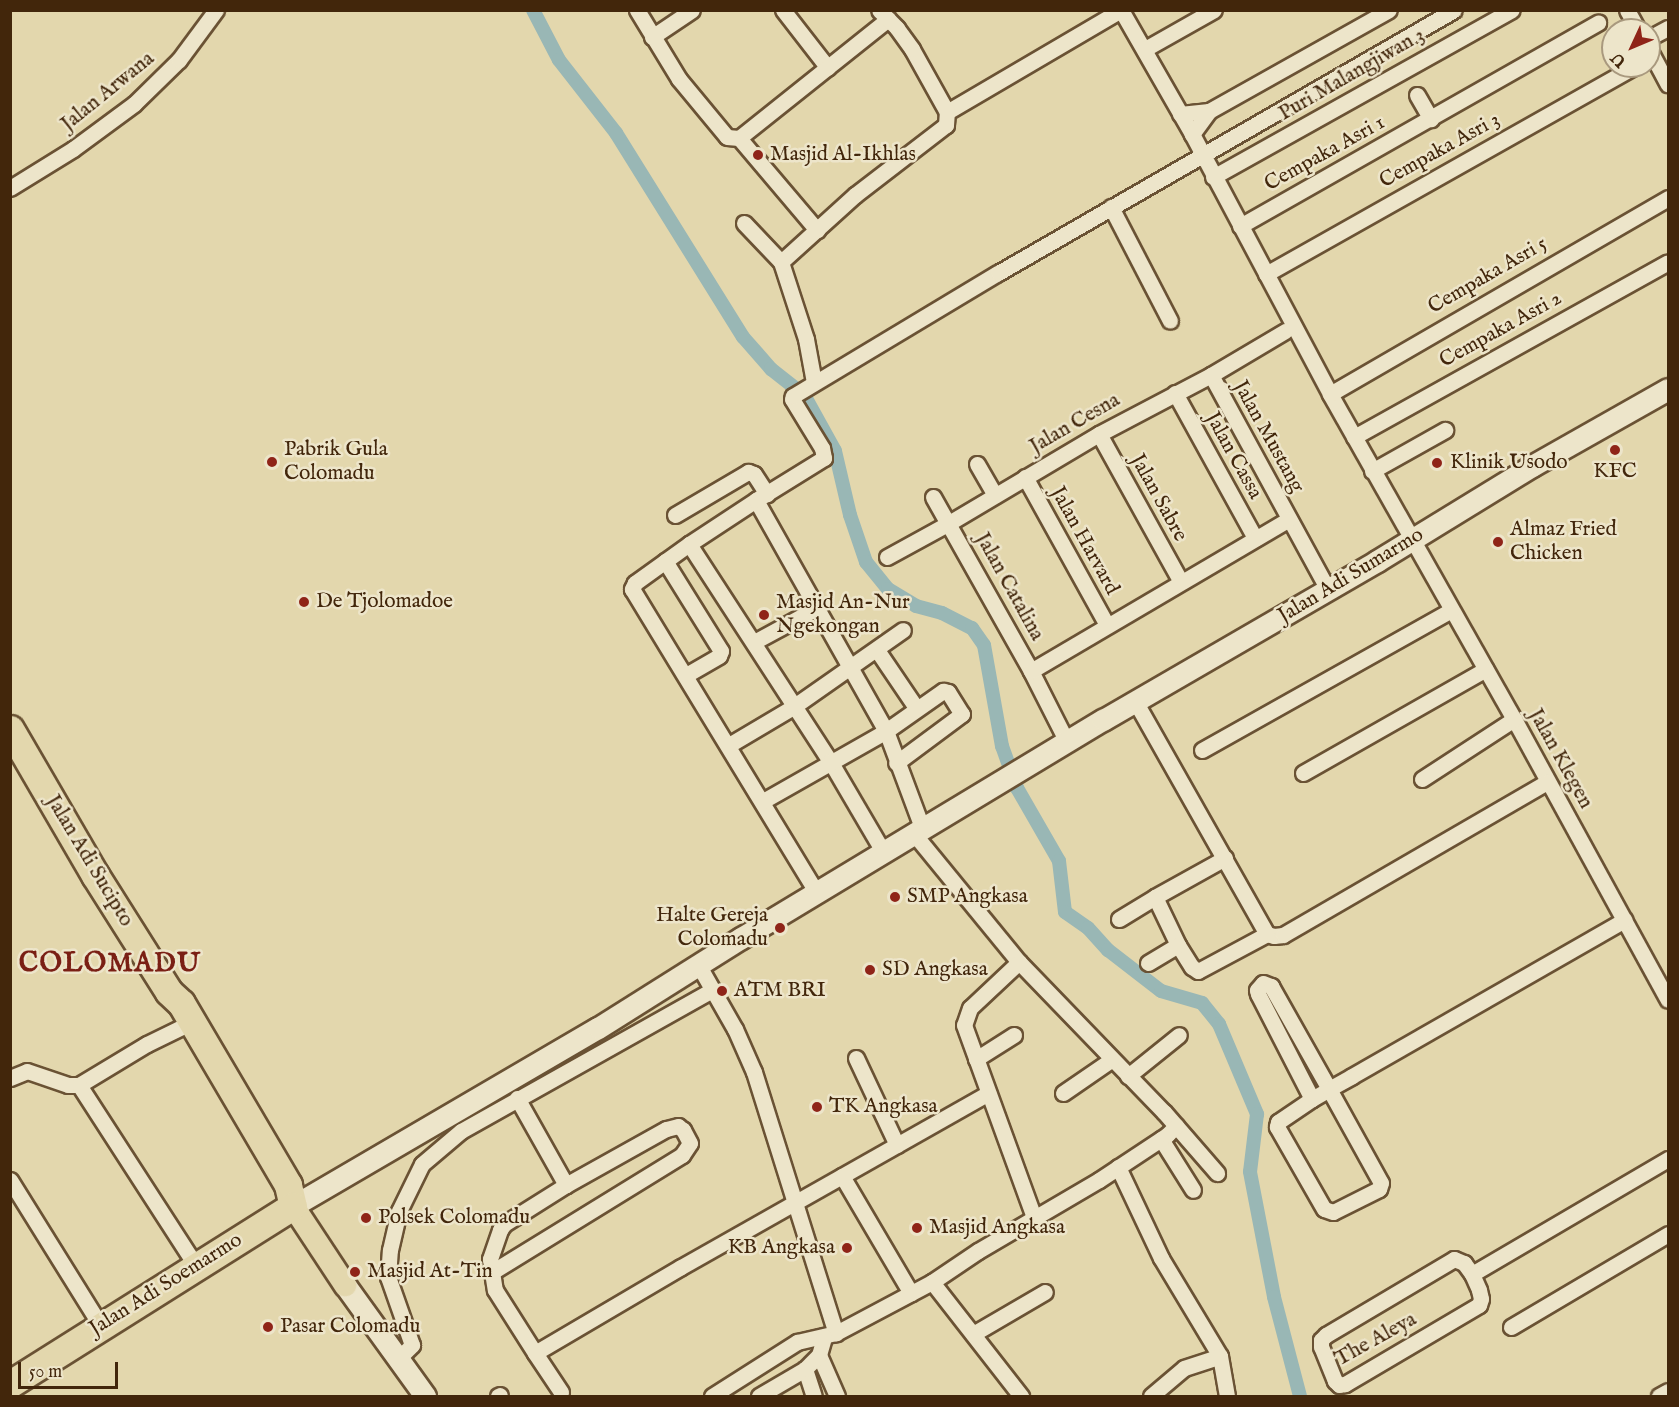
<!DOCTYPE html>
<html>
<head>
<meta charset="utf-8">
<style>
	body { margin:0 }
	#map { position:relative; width:1679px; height:1407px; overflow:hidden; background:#e3d7ad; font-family:"IM FELL English",serif }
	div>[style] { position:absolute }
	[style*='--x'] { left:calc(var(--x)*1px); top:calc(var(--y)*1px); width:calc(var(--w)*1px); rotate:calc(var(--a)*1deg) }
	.canal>* { height:14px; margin:-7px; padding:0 7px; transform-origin:7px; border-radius:7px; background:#99b7b5 }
	.roads { filter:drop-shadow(2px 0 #6a5234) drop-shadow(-2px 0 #6a5234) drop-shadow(0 2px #6a5234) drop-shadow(0 -2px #6a5234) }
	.street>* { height:15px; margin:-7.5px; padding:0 7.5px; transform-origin:7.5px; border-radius:7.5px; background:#ede5ca }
	.secondary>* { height:21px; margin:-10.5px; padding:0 10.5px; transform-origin:10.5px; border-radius:10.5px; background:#ede5ca }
	.primary>* { height:22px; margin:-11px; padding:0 11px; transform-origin:11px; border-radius:11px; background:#e3d7ad }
	.highway>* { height:27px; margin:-13.5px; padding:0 13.5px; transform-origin:13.5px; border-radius:13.5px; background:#e3d7ad }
	.dots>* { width:16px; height:16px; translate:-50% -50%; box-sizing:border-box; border:3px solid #ede5ca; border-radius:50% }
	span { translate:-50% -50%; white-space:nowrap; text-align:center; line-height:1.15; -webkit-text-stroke:5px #ede5ca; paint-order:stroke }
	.street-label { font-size:21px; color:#42260b }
	.poi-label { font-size:21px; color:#42260b }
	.left { translate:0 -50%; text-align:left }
	.right { translate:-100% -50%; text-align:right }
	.district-label { font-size:27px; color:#7a1f14; font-weight:700; letter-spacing:1.5px }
	.frame { position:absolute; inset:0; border:12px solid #42260b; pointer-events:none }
	.north { position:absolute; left:1601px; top:18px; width:60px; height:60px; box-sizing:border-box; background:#ede5ca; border:2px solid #a9997e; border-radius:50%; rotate:226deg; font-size:16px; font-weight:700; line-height:24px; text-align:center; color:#42260b }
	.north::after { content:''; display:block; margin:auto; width:21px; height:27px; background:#8f2418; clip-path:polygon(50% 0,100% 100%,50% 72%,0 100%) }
	.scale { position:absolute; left:18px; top:1362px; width:100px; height:27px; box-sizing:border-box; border:3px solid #42260b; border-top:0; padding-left:8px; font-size:18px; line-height:21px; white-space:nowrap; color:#42260b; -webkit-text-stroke:4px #ede5ca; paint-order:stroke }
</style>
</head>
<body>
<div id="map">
	<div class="canal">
		<i style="--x:533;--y:10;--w:56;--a:62.5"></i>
		<i style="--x:559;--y:60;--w:93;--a:52"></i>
		<i style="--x:616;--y:133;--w:240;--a:58.1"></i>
		<i style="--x:743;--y:337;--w:43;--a:48.8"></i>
		<i style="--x:771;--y:369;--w:42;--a:38.2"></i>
		<i style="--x:804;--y:395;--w:64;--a:61"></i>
		<i style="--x:835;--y:451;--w:66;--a:76.8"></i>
		<i style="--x:850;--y:515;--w:50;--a:71.2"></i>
		<i style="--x:866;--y:562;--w:35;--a:51"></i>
		<i style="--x:888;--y:589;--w:33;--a:31"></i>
		<i style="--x:916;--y:606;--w:27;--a:15"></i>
		<i style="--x:942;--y:613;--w:34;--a:27"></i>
		<i style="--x:972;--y:628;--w:21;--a:55"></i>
		<i style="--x:984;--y:645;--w:103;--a:79.9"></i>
		<i style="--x:1002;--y:746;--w:45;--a:70.3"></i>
		<i style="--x:1017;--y:788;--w:84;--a:60.1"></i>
		<i style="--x:1059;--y:861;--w:51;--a:83.3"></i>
		<i style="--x:1065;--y:912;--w:28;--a:35"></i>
		<i style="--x:1088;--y:928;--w:30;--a:48"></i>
		<i style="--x:1108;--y:950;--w:67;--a:37.7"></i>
		<i style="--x:1161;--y:991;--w:43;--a:16.3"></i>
		<i style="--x:1202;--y:1003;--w:27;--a:51"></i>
		<i style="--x:1219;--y:1024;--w:98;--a:67.1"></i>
		<i style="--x:1257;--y:1114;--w:58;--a:96.9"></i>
		<i style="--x:1250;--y:1172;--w:127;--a:79.1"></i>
		<i style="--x:1274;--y:1297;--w:102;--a:75.3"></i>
	</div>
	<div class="roads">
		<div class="street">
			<i style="--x:637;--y:10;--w:81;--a:58.7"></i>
			<i style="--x:679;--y:79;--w:75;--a:50.4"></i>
			<i style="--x:727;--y:137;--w:12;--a:5"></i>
			<i style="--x:783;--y:10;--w:73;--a:52.2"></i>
			<i style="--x:1121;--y:10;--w:143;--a:60.2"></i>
			<i style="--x:1192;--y:134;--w:294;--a:62"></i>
			<i style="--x:1330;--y:394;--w:373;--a:60.5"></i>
			<i style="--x:1514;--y:719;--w:320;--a:61.3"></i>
			<i style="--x:1627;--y:10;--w:23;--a:61"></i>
			<i style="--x:652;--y:37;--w:48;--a:-34"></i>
			<i style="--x:1649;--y:38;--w:21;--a:-28"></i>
			<i style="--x:1145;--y:49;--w:79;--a:-29.5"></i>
			<i style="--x:1649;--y:49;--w:40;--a:62"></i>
			<i style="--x:1417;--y:95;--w:28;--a:60"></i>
			<i style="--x:1209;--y:111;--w:206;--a:-29.3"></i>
			<i style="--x:947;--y:112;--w:202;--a:-30.4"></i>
			<i style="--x:1180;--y:114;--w:29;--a:-6"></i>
			<i style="--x:1209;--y:111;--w:29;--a:126"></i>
			<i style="--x:739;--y:138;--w:191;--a:-38.6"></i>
			<i style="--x:739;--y:138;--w:121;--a:49.7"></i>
			<i style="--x:1213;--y:177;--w:342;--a:-29.2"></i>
			<i style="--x:10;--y:188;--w:74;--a:-31.8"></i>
			<i style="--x:73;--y:149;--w:76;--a:-36.4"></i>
			<i style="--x:134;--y:104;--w:63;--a:-44.4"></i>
			<i style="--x:179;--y:60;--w:62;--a:-53.5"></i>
			<i style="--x:1111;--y:207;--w:128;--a:62.6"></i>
			<i style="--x:744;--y:223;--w:54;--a:46.5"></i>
			<i style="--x:781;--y:262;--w:100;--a:-42.2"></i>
			<i style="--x:855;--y:195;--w:115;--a:-37.6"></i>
			<i style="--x:946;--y:125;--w:13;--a:-86"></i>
			<i style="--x:947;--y:112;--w:72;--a:-119.1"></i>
			<i style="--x:912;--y:49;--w:26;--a:-126"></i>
			<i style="--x:897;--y:28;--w:25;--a:-135"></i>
			<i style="--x:1240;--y:226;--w:412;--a:-29.6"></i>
			<i style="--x:781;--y:262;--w:81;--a:72"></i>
			<i style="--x:806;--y:339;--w:44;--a:79.5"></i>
			<i style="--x:1266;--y:274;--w:424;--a:-29.4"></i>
			<i style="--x:1211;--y:375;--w:245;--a:61.4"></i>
			<i style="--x:1175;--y:393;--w:166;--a:61.1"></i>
			<i style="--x:1330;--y:394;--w:391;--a:-30.1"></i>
			<i style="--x:1099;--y:434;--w:169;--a:61"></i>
			<i style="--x:1354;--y:437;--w:359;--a:-29.1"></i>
			<i style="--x:977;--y:464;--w:36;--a:60"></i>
			<i style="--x:1372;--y:471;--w:84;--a:-29.3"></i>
			<i style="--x:1025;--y:477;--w:169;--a:61"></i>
			<i style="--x:933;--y:497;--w:200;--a:60.6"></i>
			<i style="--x:1031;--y:671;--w:80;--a:63.1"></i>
			<i style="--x:756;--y:500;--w:80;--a:146.7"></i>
			<i style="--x:689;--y:544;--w:67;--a:144.2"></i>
			<i style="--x:635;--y:583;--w:7;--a:117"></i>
			<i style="--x:632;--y:589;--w:356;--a:58.7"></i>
			<i style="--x:675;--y:515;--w:85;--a:-30.5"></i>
			<i style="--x:748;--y:472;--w:6;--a:18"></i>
			<i style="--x:754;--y:474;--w:24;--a:57"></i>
			<i style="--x:689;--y:544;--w:259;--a:57"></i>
			<i style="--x:830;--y:761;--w:107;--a:59.6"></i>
			<i style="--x:887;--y:557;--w:71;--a:-28.7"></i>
			<i style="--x:949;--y:523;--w:174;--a:-30.7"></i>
			<i style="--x:1099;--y:434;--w:127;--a:-27.8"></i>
			<i style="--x:1211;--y:375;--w:86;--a:-30.7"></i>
			<i style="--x:665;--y:561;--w:106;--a:58.1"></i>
			<i style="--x:721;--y:651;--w:5;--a:112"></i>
			<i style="--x:719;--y:656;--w:38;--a:150"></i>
			<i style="--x:754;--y:642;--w:69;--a:-28.4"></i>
			<i style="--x:877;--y:650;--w:71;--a:55.9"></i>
			<i style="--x:1031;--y:671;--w:299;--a:-30.5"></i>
			<i style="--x:1135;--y:701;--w:268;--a:60.5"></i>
			<i style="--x:1267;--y:934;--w:7;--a:16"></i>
			<i style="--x:1274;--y:936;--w:9;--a:-6"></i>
			<i style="--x:1283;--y:935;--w:305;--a:-30.1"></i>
			<i style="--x:729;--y:745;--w:74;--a:-30.7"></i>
			<i style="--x:793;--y:707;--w:134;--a:-35"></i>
			<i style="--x:1202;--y:750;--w:286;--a:-29.3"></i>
			<i style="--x:1303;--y:773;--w:210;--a:-29.6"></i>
			<i style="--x:1422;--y:779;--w:110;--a:-33.1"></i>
			<i style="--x:763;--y:801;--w:142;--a:-29.6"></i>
			<i style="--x:886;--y:731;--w:70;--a:-35.1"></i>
			<i style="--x:943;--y:691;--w:5;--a:11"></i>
			<i style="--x:948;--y:692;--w:26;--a:58"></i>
			<i style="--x:962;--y:714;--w:82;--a:143.4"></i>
			<i style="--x:923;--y:830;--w:106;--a:-110.5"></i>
			<i style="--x:886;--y:731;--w:265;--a:-119.4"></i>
			<i style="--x:756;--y:500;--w:80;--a:-31.7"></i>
			<i style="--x:824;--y:458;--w:10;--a:-101"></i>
			<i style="--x:822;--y:448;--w:57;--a:-121.5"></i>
			<i style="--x:792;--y:399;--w:3;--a:-72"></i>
			<i style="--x:793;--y:396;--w:239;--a:-31"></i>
			<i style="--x:998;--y:273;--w:526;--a:-29.97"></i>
			<i style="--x:915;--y:835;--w:164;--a:50.7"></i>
			<i style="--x:1019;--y:962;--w:209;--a:46"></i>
			<i style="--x:1164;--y:1112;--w:81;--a:49"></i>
			<i style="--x:1225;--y:858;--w:80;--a:150.9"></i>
			<i style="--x:1155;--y:897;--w:53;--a:64.4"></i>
			<i style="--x:1178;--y:945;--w:26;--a:58"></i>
			<i style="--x:1192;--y:967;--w:7;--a:34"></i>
			<i style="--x:1198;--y:971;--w:78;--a:-28.2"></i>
			<i style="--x:1119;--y:919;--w:42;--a:-31.4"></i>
			<i style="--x:1019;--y:962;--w:67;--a:136.8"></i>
			<i style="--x:970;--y:1008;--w:18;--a:109"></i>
			<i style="--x:964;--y:1025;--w:208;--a:70"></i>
			<i style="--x:1148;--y:963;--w:35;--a:-31"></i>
			<i style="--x:699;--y:966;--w:73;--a:60.3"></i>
			<i style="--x:735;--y:1029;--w:47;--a:66.2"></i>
			<i style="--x:754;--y:1072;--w:274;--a:72.6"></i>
			<i style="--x:856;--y:1058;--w:96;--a:64.8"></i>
			<i style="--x:976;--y:1059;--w:45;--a:-32.3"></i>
			<i style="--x:1128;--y:1076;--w:65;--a:-38.8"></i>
			<i style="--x:10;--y:1078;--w:18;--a:-22"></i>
			<i style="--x:27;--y:1071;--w:43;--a:18.9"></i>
			<i style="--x:68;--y:1085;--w:11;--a:0"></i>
			<i style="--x:79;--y:1085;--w:79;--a:-31.1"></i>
			<i style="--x:147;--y:1044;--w:37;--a:-26"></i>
			<i style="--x:79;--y:1085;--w:216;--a:57.1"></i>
			<i style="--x:1063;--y:1093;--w:58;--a:-34.5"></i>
			<i style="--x:517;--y:1098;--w:100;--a:60.6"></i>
			<i style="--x:1312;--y:1099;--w:118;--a:-117.2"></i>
			<i style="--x:1258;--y:994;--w:4;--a:-104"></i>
			<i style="--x:1257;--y:990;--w:9;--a:-49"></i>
			<i style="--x:1263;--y:983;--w:9;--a:21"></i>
			<i style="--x:1271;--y:986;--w:118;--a:60.6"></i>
			<i style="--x:1329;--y:1089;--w:107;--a:61"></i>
			<i style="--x:1381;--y:1183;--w:6;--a:108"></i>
			<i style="--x:1379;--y:1189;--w:51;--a:153.4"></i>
			<i style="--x:1333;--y:1212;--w:9;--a:-162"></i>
			<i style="--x:1324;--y:1209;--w:95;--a:-119.8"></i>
			<i style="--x:1277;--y:1127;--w:5;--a:-79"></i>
			<i style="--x:1278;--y:1122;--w:41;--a:-34.1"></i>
			<i style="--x:1312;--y:1099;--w:20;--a:-30"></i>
			<i style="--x:1329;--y:1089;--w:26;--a:-29"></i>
			<i style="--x:1352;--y:1076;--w:314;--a:-29.8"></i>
			<i style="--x:1161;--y:1139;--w:60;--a:57.9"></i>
			<i style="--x:1118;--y:1167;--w:101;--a:64.7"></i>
			<i style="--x:1161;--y:1258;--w:114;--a:59"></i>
			<i style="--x:1220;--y:1356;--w:41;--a:80.1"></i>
			<i style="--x:842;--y:1176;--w:136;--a:59.5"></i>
			<i style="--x:10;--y:1180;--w:172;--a:58.1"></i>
			<i style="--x:1454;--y:1259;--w:11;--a:22"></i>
			<i style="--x:1464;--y:1263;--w:14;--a:54"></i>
			<i style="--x:1472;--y:1274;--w:17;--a:66"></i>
			<i style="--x:1479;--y:1290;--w:9;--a:77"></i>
			<i style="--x:1481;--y:1299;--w:6;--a:108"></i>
			<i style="--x:1479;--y:1305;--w:156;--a:149.5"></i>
			<i style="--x:1345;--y:1384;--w:6;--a:171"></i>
			<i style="--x:1339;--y:1385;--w:6;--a:-135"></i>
			<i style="--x:1335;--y:1381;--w:37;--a:-112"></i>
			<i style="--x:1321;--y:1347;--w:7;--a:-90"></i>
			<i style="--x:1321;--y:1340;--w:7;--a:-45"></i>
			<i style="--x:1326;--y:1335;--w:149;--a:-30.7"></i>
			<i style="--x:492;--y:1272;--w:223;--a:-31.6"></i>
			<i style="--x:682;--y:1155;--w:14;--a:-56"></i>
			<i style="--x:690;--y:1143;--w:15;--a:-118"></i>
			<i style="--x:683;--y:1130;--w:6;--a:-141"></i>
			<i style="--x:678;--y:1126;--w:12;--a:166"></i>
			<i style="--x:666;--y:1129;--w:115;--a:150.8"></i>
			<i style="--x:566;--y:1185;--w:73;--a:147.8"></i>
			<i style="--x:504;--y:1224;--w:7;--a:124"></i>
			<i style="--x:500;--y:1230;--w:31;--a:109"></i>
			<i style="--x:490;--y:1259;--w:13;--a:81"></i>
			<i style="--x:492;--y:1272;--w:18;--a:81"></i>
			<i style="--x:495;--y:1290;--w:75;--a:57.6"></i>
			<i style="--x:535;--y:1353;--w:169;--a:-30.5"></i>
			<i style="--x:681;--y:1267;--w:353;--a:-29.5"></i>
			<i style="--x:1472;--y:1274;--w:227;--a:-30.4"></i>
			<i style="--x:932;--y:1282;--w:145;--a:52"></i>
			<i style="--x:1511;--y:1327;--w:182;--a:-30.6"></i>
			<i style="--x:973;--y:1334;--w:83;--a:-30.3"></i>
			<i style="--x:535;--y:1353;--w:47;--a:56.3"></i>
			<i style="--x:819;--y:1355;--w:45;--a:66.3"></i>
			<i style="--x:398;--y:1359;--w:20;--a:-45"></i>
			<i style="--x:412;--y:1345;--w:72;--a:-109.4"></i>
			<i style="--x:388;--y:1277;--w:27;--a:-86"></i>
			<i style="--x:390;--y:1250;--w:40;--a:-77"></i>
			<i style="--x:399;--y:1211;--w:52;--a:-63.9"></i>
			<i style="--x:422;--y:1164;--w:51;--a:-40.2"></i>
			<i style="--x:461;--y:1131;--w:288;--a:-29.3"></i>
			<i style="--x:805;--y:1369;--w:28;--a:72"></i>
			<i style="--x:498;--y:1396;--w:2;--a:-27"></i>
			<i style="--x:712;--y:1396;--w:101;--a:-32.4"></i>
			<i style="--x:797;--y:1342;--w:40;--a:-13"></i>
			<i style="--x:836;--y:1333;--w:109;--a:-28"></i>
			<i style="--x:932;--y:1282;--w:55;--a:-34"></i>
			<i style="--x:978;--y:1251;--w:140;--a:-30.4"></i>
			<i style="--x:1099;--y:1180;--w:82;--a:-33.5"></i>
			<i style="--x:1167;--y:1135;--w:13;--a:-45"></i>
			<i style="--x:759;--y:1396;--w:53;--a:-30.4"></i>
			<i style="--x:805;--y:1369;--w:20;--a:-45"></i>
			<i style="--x:819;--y:1355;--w:19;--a:-74"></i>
			<i style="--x:1151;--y:1396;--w:43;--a:-40.3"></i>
			<i style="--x:1184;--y:1368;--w:38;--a:-18"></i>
			<i style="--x:1659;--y:1396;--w:10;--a:-29"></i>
		</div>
		<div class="secondary">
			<i style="--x:293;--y:1206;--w:353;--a:-30.3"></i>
			<i style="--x:598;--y:1028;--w:169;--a:-32.2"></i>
			<i style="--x:741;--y:938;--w:423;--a:-31.1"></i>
			<i style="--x:1103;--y:720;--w:317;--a:-30.1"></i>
			<i style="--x:1377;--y:561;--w:182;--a:-31.5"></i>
			<i style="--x:1532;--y:466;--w:156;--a:-29.5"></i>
			<i style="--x:345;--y:1285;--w:137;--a:54.2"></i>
		</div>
		<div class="primary">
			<i style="--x:293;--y:1206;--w:95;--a:56.6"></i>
		</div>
		<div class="highway">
			<i style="--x:10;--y:729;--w:169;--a:59.8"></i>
			<i style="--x:95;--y:875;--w:138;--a:57.7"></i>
			<i style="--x:169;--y:992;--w:16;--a:43"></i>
			<i style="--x:181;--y:1003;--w:211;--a:59.5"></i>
			<i style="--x:288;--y:1185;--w:22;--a:77"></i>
			<i style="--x:10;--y:1384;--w:334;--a:-32.2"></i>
		</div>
	</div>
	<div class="dots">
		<i style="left:758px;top:155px;background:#8f2418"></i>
		<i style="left:1615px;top:450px;background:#8f2418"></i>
		<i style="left:272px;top:462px;background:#8f2418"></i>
		<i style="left:1437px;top:463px;background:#8f2418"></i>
		<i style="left:1498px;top:542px;background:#8f2418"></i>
		<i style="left:304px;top:602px;background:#8f2418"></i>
		<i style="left:764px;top:615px;background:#8f2418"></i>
		<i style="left:895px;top:897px;background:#8f2418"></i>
		<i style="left:780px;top:928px;background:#8f2418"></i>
		<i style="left:870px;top:970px;background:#8f2418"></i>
		<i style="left:722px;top:991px;background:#8f2418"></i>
		<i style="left:817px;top:1107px;background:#8f2418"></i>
		<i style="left:366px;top:1218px;background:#8f2418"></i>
		<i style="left:917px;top:1228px;background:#8f2418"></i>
		<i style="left:847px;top:1248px;background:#8f2418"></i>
		<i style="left:355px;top:1272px;background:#8f2418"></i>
		<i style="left:268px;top:1327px;background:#8f2418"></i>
	</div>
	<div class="street-label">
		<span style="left:1352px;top:75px;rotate:-30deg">Puri Malangjiwan 3</span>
		<span style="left:108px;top:92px;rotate:-39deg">Jalan Arwana</span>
		<span style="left:1440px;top:151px;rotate:-29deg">Cempaka Asri 3</span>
		<span style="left:1325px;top:154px;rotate:-29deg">Cempaka Asri 1</span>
		<span style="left:1488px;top:276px;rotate:-30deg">Cempaka Asri 5</span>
		<span style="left:1501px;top:330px;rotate:-29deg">Cempaka Asri 2</span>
		<span style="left:1075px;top:424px;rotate:-30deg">Jalan Cesna</span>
		<span style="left:1268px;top:437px;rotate:61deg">Jalan Mustang</span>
		<span style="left:1233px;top:456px;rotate:61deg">Jalan Cassa</span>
		<span style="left:1158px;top:498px;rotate:61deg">Jalan Sabre</span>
		<span style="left:1084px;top:541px;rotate:61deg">Jalan Harvard</span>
		<span style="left:1351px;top:576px;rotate:-31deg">Jalan Adi Sumarmo</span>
		<span style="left:1009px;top:587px;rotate:61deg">Jalan Catalina</span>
		<span style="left:1560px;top:759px;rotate:61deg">Jalan Klegen</span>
		<span style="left:89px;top:861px;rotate:59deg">Jalan Adi Sucipto</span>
		<span style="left:166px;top:1285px;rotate:-32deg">Jalan Adi Soemarmo</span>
		<span style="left:1376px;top:1340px;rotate:-29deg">The Aleya</span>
	</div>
	<div class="poi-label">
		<span class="left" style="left:770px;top:155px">Masjid Al-Ikhlas</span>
		<span class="left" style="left:284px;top:462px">Pabrik Gula<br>Colomadu</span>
		<span class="left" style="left:1450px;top:463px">Klinik Usodo</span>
		<span style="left:1615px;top:472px">KFC</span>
		<span class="left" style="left:1510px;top:542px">Almaz Fried<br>Chicken</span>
		<span class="left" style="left:316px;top:602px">De Tjolomadoe</span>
		<span class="left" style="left:776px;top:615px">Masjid An-Nur<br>Ngekongan</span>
		<span class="left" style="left:907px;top:897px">SMP Angkasa</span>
		<span class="right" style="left:768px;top:928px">Halte Gereja<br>Colomadu</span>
		<span class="left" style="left:882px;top:970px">SD Angkasa</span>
		<span class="left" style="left:734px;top:991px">ATM BRI</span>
		<span class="left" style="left:829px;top:1107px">TK Angkasa</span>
		<span class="left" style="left:378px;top:1218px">Polsek Colomadu</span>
		<span class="left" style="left:929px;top:1228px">Masjid Angkasa</span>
		<span class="right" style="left:835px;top:1248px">KB Angkasa</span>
		<span class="left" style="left:367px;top:1272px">Masjid At-Tin</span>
		<span class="left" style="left:280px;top:1327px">Pasar Colomadu</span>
	</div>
	<div class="district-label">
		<span style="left:110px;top:965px">COLOMADU</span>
	</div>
	<div class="frame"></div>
	<div class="north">U</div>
	<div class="scale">50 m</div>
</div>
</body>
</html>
